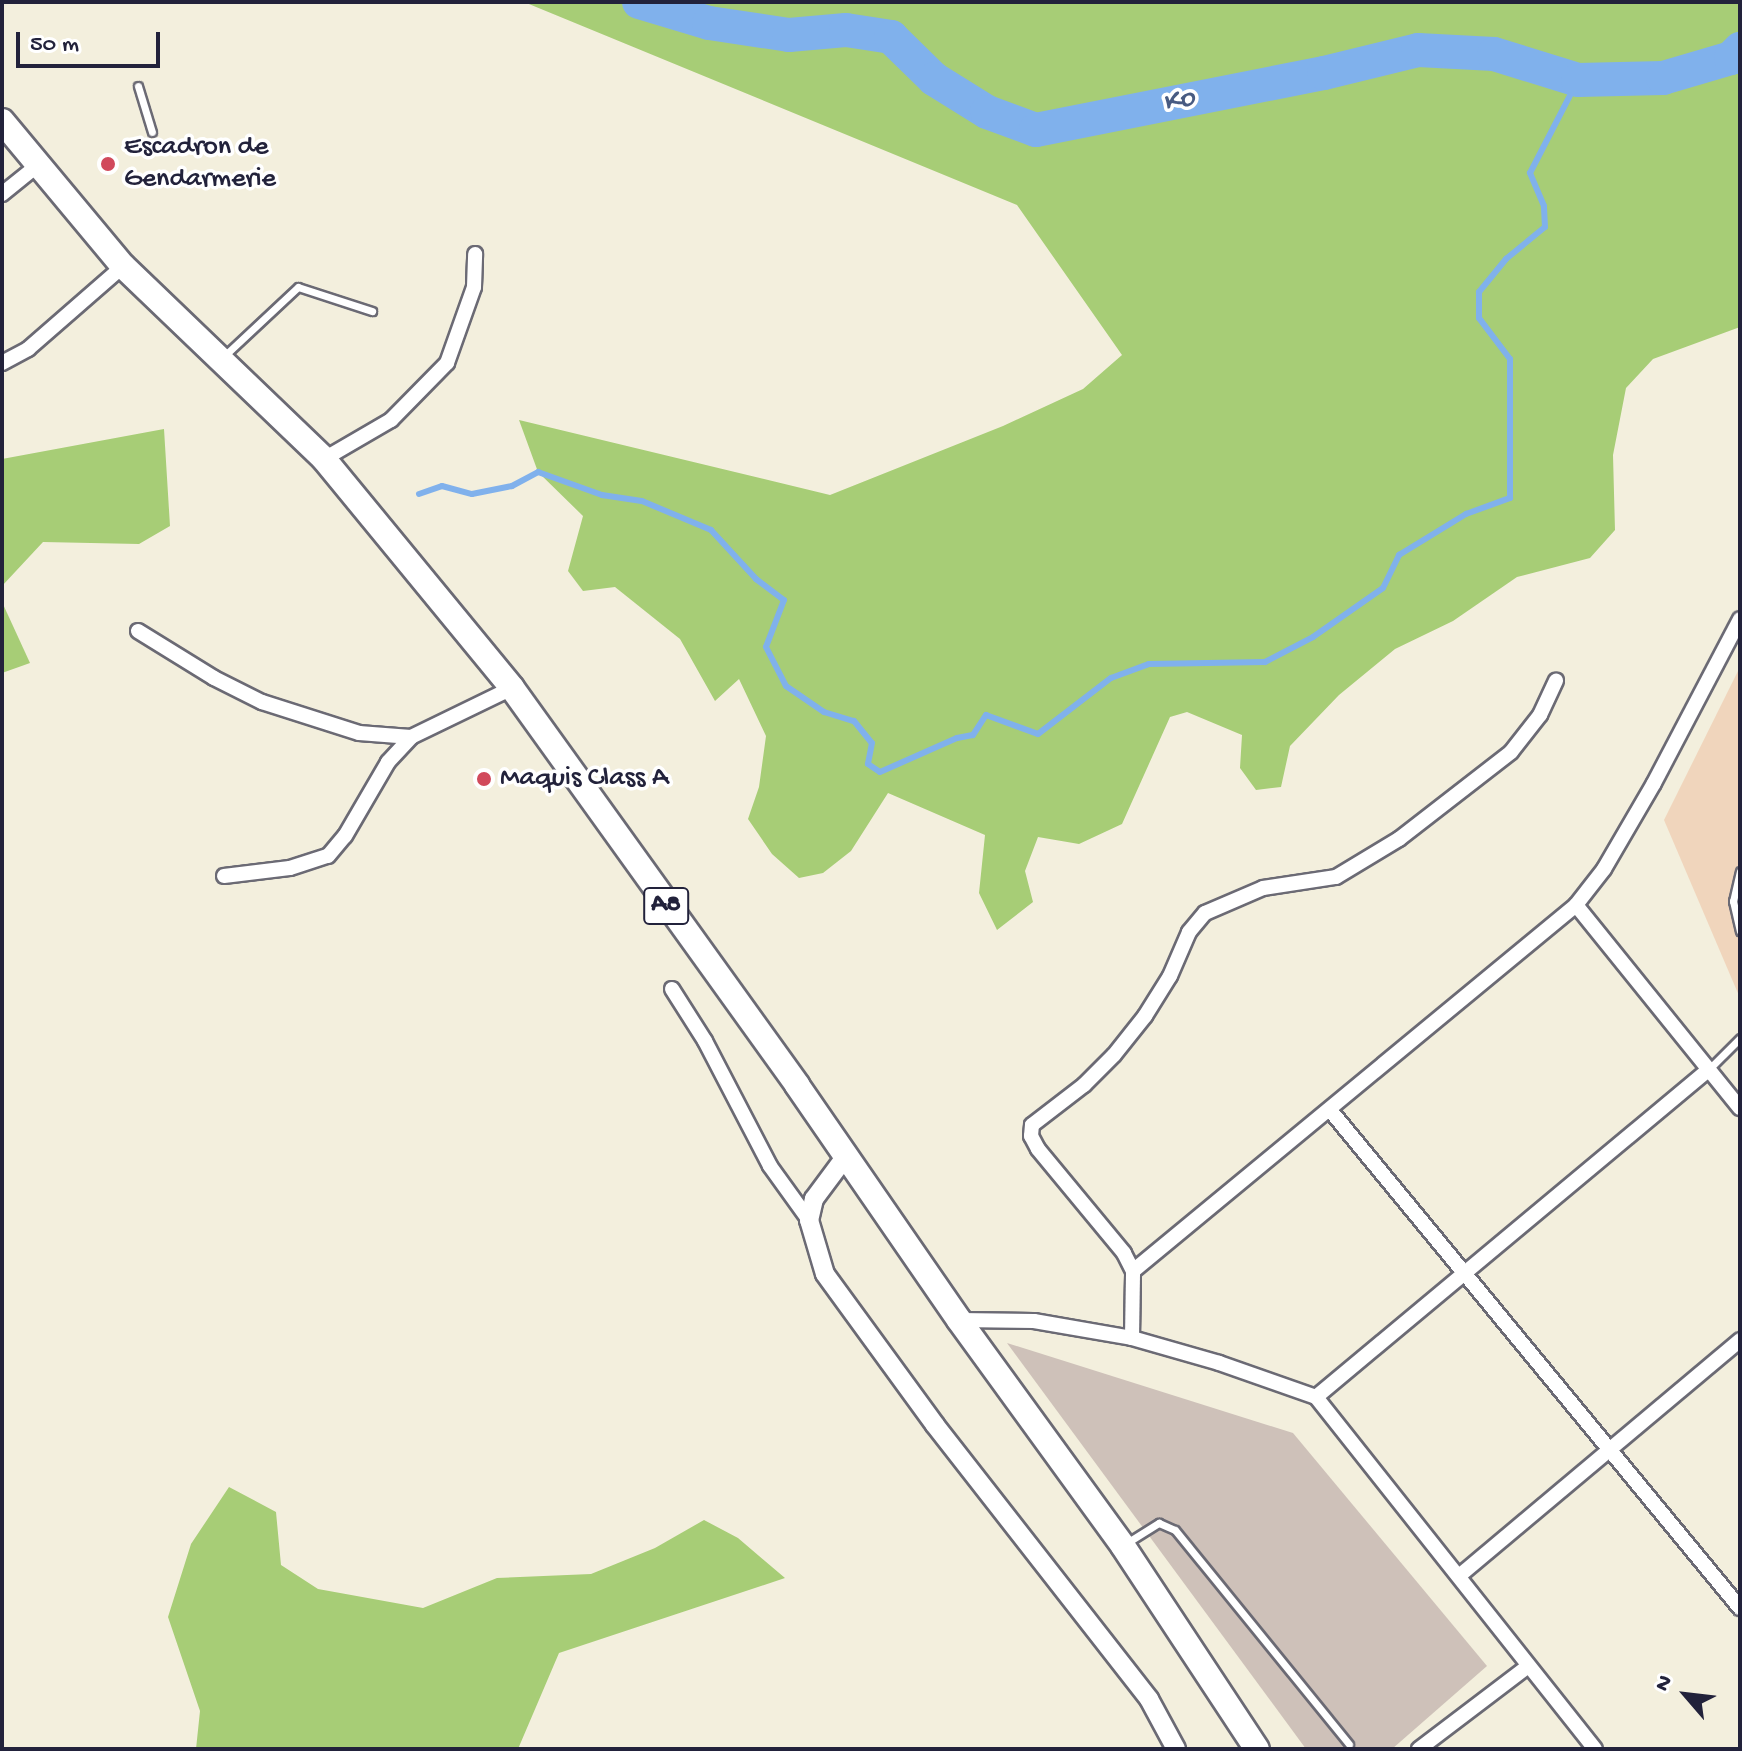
<!DOCTYPE html>
<html>
<head>
<meta charset="utf-8">
<style>
	body { margin:0 }
	#map { position:relative; width:1742px; height:1751px; overflow:hidden; background:#f3efdd; font-family:"Gochi Hand",sans-serif }
	div>[style] { position:absolute }
	[style*='--x'] { left:calc(var(--x)*1px); top:calc(var(--y)*1px); width:calc(var(--w)*1px); rotate:calc(var(--a)*1deg) }
	.built>* { inset:0; background:#f0d5bc }
	.industrial>* { inset:0; background:#cec1b9 }
	.green>* { inset:0; background:#a7cd76 }
	.stream>* { height:6px; margin:-3px; padding:0 3px; transform-origin:3px; border-radius:3px; background:#80b1ec }
	.river>* { height:34px; margin:-17px; padding:0 17px; transform-origin:17px; border-radius:17px; background:#80b1ec }
	.roads { filter:drop-shadow(2px 0 #6b6a74) drop-shadow(-2px 0 #6b6a74) drop-shadow(0 2px #6b6a74) drop-shadow(0 -2px #6b6a74) }
	.service>* { height:7px; margin:-3.5px; padding:0 3.5px; transform-origin:3.5px; border-radius:3.5px; background:#fff }
	.minor>* { height:14px; margin:-7px; padding:0 7px; transform-origin:7px; border-radius:7px; background:#fff }
	.tertiary>* { height:18px; margin:-9px; padding:0 9px; transform-origin:9px; border-radius:9px; background:#fff }
	.primary>* { height:24px; margin:-12px; padding:0 12px; transform-origin:12px; border-radius:12px; background:#fff }
	.dots>* { width:22px; height:22px; translate:-50% -50%; box-sizing:border-box; border:4px solid #fff; border-radius:50% }
	span { translate:-50% -50%; white-space:nowrap; text-align:center; line-height:1.15; -webkit-text-stroke:7px #fff; paint-order:stroke }
	.shield-label span { padding:2px 6px; background:#fff; border:2px solid; border-radius:6px; -webkit-text-stroke-width:0 }
	.shield-label { font-size:26px; color:#22223b; font-weight:700 }
	.poi-label { font-size:28px; color:#22223b }
	.left { translate:0 -50%; text-align:left }
	.water-label { font-size:30px; color:#485b82; font-style:italic }
	.frame { position:absolute; inset:0; border:4px solid #22223b; pointer-events:none }
	.north { position:absolute; left:1646px; top:1655px; width:80px; height:80px; -webkit-text-stroke:6px #fff; paint-order:stroke; rotate:298deg; font-size:22px; font-weight:700; line-height:32px; text-align:center; color:#22223b }
	.north::after { content:''; display:block; margin:auto; width:28px; height:36px; background:#22223b; clip-path:polygon(50% 0,100% 100%,50% 72%,0 100%) }
	.scale { position:absolute; left:16px; top:32px; width:144px; height:36px; box-sizing:border-box; border:4px solid #22223b; border-top:0; padding-left:10px; font-size:24px; line-height:28px; white-space:nowrap; color:#22223b; -webkit-text-stroke:6px #fff; paint-order:stroke }
</style>
</head>
<body>
<div id="map">
	<div class="built">
		<i style="clip-path:polygon(1740px 667px,1740px 998px,1664px 820px)"></i>
	</div>
	<div class="industrial">
		<i style="clip-path:polygon(1007px 1343px,1293px 1433px,1487px 1666px,1392px 1749px,1306px 1749px)"></i>
	</div>
	<div class="green">
		<i style="clip-path:polygon(524px 2px,1740px 2px,1740px 327px,1653px 359px,1626px 388px,1613px 455px,1615px 530px,1590px 558px,1517px 577px,1453px 621px,1395px 649px,1339px 695px,1290px 746px,1281px 787px,1256px 790px,1240px 768px,1242px 735px,1187px 712px,1170px 717px,1122px 824px,1079px 844px,1038px 837px,1025px 871px,1033px 902px,997px 930px,979px 893px,985px 835px,888px 793px,851px 851px,823px 873px,799px 878px,772px 854px,748px 819px,759px 787px,766px 736px,739px 679px,715px 701px,680px 639px,615px 587px,583px 591px,568px 571px,583px 516px,538px 472px,519px 420px,830px 495px,1003px 426px,1083px 389px,1122px 355px,1017px 205px)"></i>
		<i style="clip-path:polygon(164px 429px,170px 526px,139px 544px,43px 542px,2px 586px,2px 459px)"></i>
		<i style="clip-path:polygon(2px 602px,30px 663px,2px 673px)"></i>
		<i style="clip-path:polygon(229px 1487px,276px 1512px,281px 1565px,318px 1589px,423px 1608px,497px 1578px,591px 1574px,655px 1548px,704px 1520px,738px 1538px,785px 1578px,559px 1653px,518px 1749px,196px 1749px,200px 1711px,168px 1617px,191px 1544px)"></i>
	</div>
	<div class="stream">
		<i style="--x:419;--y:494;--w:24;--a:-19"></i>
		<i style="--x:442;--y:486;--w:31;--a:15"></i>
		<i style="--x:472;--y:494;--w:41;--a:-11.3"></i>
		<i style="--x:512;--y:486;--w:30;--a:-28"></i>
		<i style="--x:538;--y:472;--w:68;--a:19.8"></i>
		<i style="--x:602;--y:495;--w:40;--a:8.5"></i>
		<i style="--x:642;--y:501;--w:75;--a:22.8"></i>
		<i style="--x:711;--y:530;--w:67;--a:47.4"></i>
		<i style="--x:756;--y:579;--w:35;--a:37"></i>
		<i style="--x:784;--y:600;--w:50;--a:111"></i>
		<i style="--x:766;--y:647;--w:44;--a:62.9"></i>
		<i style="--x:786;--y:686;--w:46;--a:34.4"></i>
		<i style="--x:824;--y:712;--w:31;--a:17"></i>
		<i style="--x:854;--y:721;--w:28;--a:51"></i>
		<i style="--x:872;--y:743;--w:21;--a:101"></i>
		<i style="--x:868;--y:764;--w:14;--a:34"></i>
		<i style="--x:880;--y:772;--w:84;--a:-23.8"></i>
		<i style="--x:957;--y:738;--w:16;--a:-11"></i>
		<i style="--x:973;--y:735;--w:24;--a:-57"></i>
		<i style="--x:986;--y:715;--w:55;--a:20.1"></i>
		<i style="--x:1038;--y:734;--w:92;--a:-37.5"></i>
		<i style="--x:1111;--y:678;--w:40;--a:-20.2"></i>
		<i style="--x:1149;--y:664;--w:116;--a:-1"></i>
		<i style="--x:1265;--y:662;--w:54;--a:-27.5"></i>
		<i style="--x:1313;--y:637;--w:85;--a:-35"></i>
		<i style="--x:1383;--y:588;--w:37;--a:-64"></i>
		<i style="--x:1399;--y:555;--w:79;--a:-31.5"></i>
		<i style="--x:1466;--y:514;--w:47;--a:-20"></i>
		<i style="--x:1510;--y:498;--w:139;--a:-90"></i>
		<i style="--x:1510;--y:359;--w:51;--a:-127.1"></i>
		<i style="--x:1479;--y:318;--w:26;--a:-90"></i>
		<i style="--x:1479;--y:292;--w:43;--a:-50.7"></i>
		<i style="--x:1506;--y:259;--w:50;--a:-39.4"></i>
		<i style="--x:1545;--y:227;--w:21;--a:-93"></i>
		<i style="--x:1544;--y:206;--w:36;--a:-113"></i>
		<i style="--x:1530;--y:173;--w:105;--a:-62.7"></i>
	</div>
	<div class="river">
		<i style="--x:639;--y:2;--w:73;--a:16.7"></i>
		<i style="--x:709;--y:23;--w:81;--a:8.5"></i>
		<i style="--x:789;--y:35;--w:57;--a:-5"></i>
		<i style="--x:846;--y:30;--w:46;--a:8.8"></i>
		<i style="--x:891;--y:37;--w:60;--a:44.3"></i>
		<i style="--x:934;--y:79;--w:62;--a:31.9"></i>
		<i style="--x:987;--y:112;--w:52;--a:20.2"></i>
		<i style="--x:1036;--y:130;--w:294;--a:-11.2"></i>
		<i style="--x:1324;--y:73;--w:97;--a:-13.7"></i>
		<i style="--x:1418;--y:50;--w:76;--a:3"></i>
		<i style="--x:1494;--y:54;--w:88;--a:17.2"></i>
		<i style="--x:1578;--y:80;--w:85;--a:-1.3"></i>
		<i style="--x:1663;--y:78;--w:71;--a:-16.4"></i>
		<i style="--x:1731;--y:58;--w:13;--a:-45"></i>
	</div>
	<div class="roads">
		<div class="service">
			<i style="--x:138;--y:86;--w:48;--a:73.1"></i>
			<i style="--x:222;--y:358;--w:104;--a:-43.1"></i>
			<i style="--x:298;--y:287;--w:78;--a:18"></i>
			<i style="--x:1740;--y:871;--w:31;--a:103"></i>
			<i style="--x:1733;--y:901;--w:31;--a:77"></i>
			<i style="--x:1708;--y:1070;--w:45;--a:-45"></i>
			<i style="--x:1125;--y:1544;--w:40;--a:-32"></i>
			<i style="--x:1159;--y:1523;--w:17;--a:24"></i>
			<i style="--x:1175;--y:1530;--w:276;--a:50.9"></i>
		</div>
		<div class="minor">
			<i style="--x:2;--y:194;--w:46;--a:-38.9"></i>
			<i style="--x:2;--y:363;--w:30;--a:-28"></i>
			<i style="--x:28;--y:349;--w:126;--a:-41.1"></i>
			<i style="--x:324;--y:459;--w:78;--a:-30.2"></i>
			<i style="--x:391;--y:420;--w:80;--a:-45.5"></i>
			<i style="--x:447;--y:363;--w:81;--a:-70.4"></i>
			<i style="--x:474;--y:287;--w:33;--a:-88"></i>
			<i style="--x:138;--y:631;--w:89;--a:31.7"></i>
			<i style="--x:214;--y:678;--w:54;--a:26.6"></i>
			<i style="--x:262;--y:702;--w:102;--a:17.7"></i>
			<i style="--x:359;--y:733;--w:52;--a:4.4"></i>
			<i style="--x:411;--y:737;--w:112;--a:-25.9"></i>
			<i style="--x:224;--y:876;--w:66;--a:-6.9"></i>
			<i style="--x:290;--y:868;--w:40;--a:-18"></i>
			<i style="--x:328;--y:856;--w:26;--a:-50"></i>
			<i style="--x:345;--y:836;--w:86;--a:-59.8"></i>
			<i style="--x:388;--y:762;--w:34;--a:-47"></i>
			<i style="--x:1576;--y:905;--w:261;--a:51.1"></i>
			<i style="--x:672;--y:989;--w:62;--a:57.6"></i>
			<i style="--x:705;--y:1041;--w:141;--a:62.5"></i>
			<i style="--x:770;--y:1166;--w:67;--a:54.2"></i>
			<i style="--x:1330;--y:1110;--w:645;--a:50.54"></i>
			<i style="--x:1133;--y:1271;--w:20;--a:-117"></i>
			<i style="--x:1124;--y:1253;--w:135;--a:-129.6"></i>
			<i style="--x:1038;--y:1149;--w:15;--a:-118"></i>
			<i style="--x:1031;--y:1136;--w:11;--a:-85"></i>
			<i style="--x:1032;--y:1125;--w:66;--a:-37.6"></i>
			<i style="--x:1084;--y:1085;--w:42;--a:-45"></i>
			<i style="--x:1114;--y:1055;--w:50;--a:-51.5"></i>
			<i style="--x:1145;--y:1016;--w:47;--a:-58"></i>
			<i style="--x:1170;--y:976;--w:48;--a:-66.6"></i>
			<i style="--x:1189;--y:932;--w:25;--a:-50"></i>
			<i style="--x:1205;--y:913;--w:63;--a:-23.3"></i>
			<i style="--x:1263;--y:888;--w:74;--a:-8.6"></i>
			<i style="--x:1336;--y:877;--w:74;--a:-31.1"></i>
			<i style="--x:1399;--y:839;--w:142;--a:-37.8"></i>
			<i style="--x:1511;--y:752;--w:47;--a:-51.9"></i>
			<i style="--x:1540;--y:715;--w:38;--a:-65"></i>
			<i style="--x:959;--y:1320;--w:75;--a:0.8"></i>
			<i style="--x:1034;--y:1321;--w:99;--a:9.8"></i>
			<i style="--x:1132;--y:1338;--w:91;--a:16"></i>
			<i style="--x:1219;--y:1363;--w:103;--a:19.3"></i>
			<i style="--x:1316;--y:1397;--w:449;--a:51.6"></i>
			<i style="--x:1132;--y:1338;--w:67;--a:-89.1"></i>
			<i style="--x:1133;--y:1271;--w:575;--a:-39.56"></i>
			<i style="--x:1576;--y:905;--w:46;--a:-52.1"></i>
			<i style="--x:1604;--y:869;--w:99;--a:-59.8"></i>
			<i style="--x:1654;--y:783;--w:185;--a:-62.3"></i>
			<i style="--x:1316;--y:1397;--w:510;--a:-39.83"></i>
			<i style="--x:1459;--y:1576;--w:367;--a:-40"></i>
			<i style="--x:1419;--y:1749;--w:136;--a:-37.2"></i>
		</div>
		<div class="tertiary">
			<i style="--x:846;--y:1156;--w:54;--a:126.7"></i>
			<i style="--x:814;--y:1199;--w:22;--a:103"></i>
			<i style="--x:809;--y:1220;--w:56;--a:73.5"></i>
			<i style="--x:825;--y:1274;--w:187;--a:53.9"></i>
			<i style="--x:935;--y:1425;--w:348;--a:52"></i>
			<i style="--x:1149;--y:1699;--w:57;--a:61.6"></i>
		</div>
		<div class="primary">
			<i style="--x:2;--y:121;--w:189;--a:50.2"></i>
			<i style="--x:123;--y:266;--w:279;--a:43.8"></i>
			<i style="--x:324;--y:459;--w:296;--a:50.6"></i>
			<i style="--x:512;--y:688;--w:489;--a:54.3"></i>
			<i style="--x:797;--y:1085;--w:285;--a:55.4"></i>
			<i style="--x:959;--y:1320;--w:279;--a:54"></i>
			<i style="--x:1123;--y:1546;--w:243;--a:56.6"></i>
		</div>
	</div>
	<div class="dots">
		<i style="left:108px;top:164px;background:#d1495b"></i>
		<i style="left:484px;top:779px;background:#d1495b"></i>
	</div>
	<div class="shield-label">
		<span style="left:666px;top:906px">A8</span>
	</div>
	<div class="poi-label">
		<span class="left" style="left:124px;top:164px">Escadron de<br>Gendarmerie</span>
		<span class="left" style="left:500px;top:779px">Maquis Class A</span>
	</div>
	<div class="water-label">
		<span style="left:1179px;top:102px;rotate:-11deg">Ko</span>
	</div>
	<div class="frame"></div>
	<div class="north">N</div>
	<div class="scale">50 m</div>
</div>
</body>
</html>
